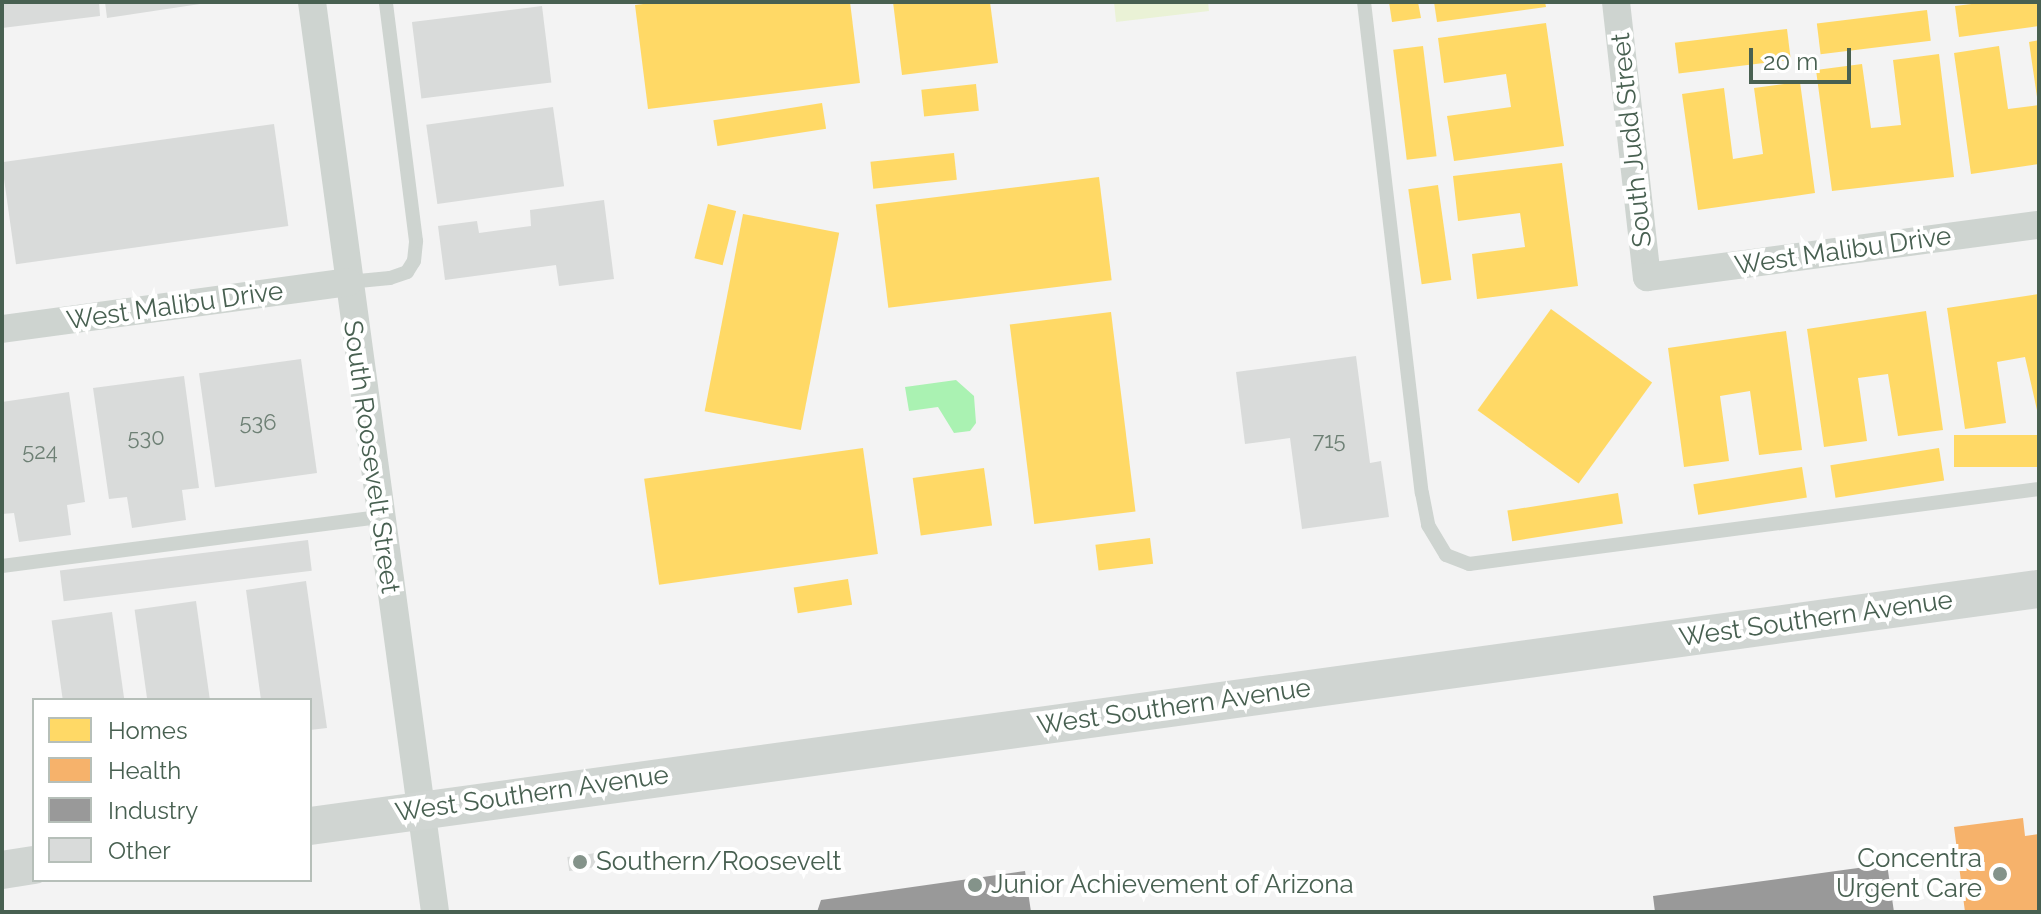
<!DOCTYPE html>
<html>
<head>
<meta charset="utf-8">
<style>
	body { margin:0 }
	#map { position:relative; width:2041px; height:914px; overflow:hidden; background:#f3f3f3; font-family:Raleway,sans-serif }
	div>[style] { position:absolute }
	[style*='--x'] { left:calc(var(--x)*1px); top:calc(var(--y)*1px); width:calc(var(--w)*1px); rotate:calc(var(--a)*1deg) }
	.green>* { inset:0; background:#eaf2d6 }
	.water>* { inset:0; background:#aaf2b2 }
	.homes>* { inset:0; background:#ffd966; transform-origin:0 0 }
	.health>* { inset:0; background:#f6b26b }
	.industry>* { inset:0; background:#999 }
	.building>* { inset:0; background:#d9dbda; transform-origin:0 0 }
	.lane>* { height:14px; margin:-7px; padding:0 7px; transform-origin:7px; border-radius:7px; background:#ced4d0 }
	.street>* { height:28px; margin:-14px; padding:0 14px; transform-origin:14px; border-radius:14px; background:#ced4d0 }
	.secondary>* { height:38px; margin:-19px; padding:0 19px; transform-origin:19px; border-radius:19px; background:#d0d5d2 }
	.dots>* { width:22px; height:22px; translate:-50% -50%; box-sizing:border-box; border:4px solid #fff; border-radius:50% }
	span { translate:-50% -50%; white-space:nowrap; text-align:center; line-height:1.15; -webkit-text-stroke:8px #fff; paint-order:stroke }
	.number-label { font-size:22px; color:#6e8075 }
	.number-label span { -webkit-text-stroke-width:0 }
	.street-label { font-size:26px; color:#486051 }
	.poi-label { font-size:26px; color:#486051 }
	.right { translate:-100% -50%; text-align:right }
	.left { translate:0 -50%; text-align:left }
	.frame { position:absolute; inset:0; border:4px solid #486051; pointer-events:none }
	.legend { position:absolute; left:32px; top:698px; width:280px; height:184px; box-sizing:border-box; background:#fff; border:2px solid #b6bfb9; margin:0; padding:10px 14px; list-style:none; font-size:24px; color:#486051 }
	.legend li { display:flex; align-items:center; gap:16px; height:40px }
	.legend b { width:40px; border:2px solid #b6bfb9 }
	.scale { position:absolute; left:1749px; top:48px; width:102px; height:36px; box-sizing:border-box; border:4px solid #486051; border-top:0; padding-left:10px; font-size:24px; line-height:28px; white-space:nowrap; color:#486051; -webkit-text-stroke:6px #fff; paint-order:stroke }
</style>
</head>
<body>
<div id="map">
	<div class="green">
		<i style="clip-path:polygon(1114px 2px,1208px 2px,1209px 11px,1116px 22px)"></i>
	</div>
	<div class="water">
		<i style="clip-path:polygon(956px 380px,974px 396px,976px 423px,970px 431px,954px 433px,938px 407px,909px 411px,905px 387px)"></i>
	</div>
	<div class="homes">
		<i style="clip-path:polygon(660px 2px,850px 2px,860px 83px,648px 109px,635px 5px)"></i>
		<i style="clip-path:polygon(893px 2px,990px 2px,998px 63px,902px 75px)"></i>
		<i style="clip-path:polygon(1389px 2px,1418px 2px,1421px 18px,1392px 22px)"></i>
		<i style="clip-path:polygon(1434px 2px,1545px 2px,1546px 7px,1437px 22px)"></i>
		<i style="clip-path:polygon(1988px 2px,2039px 2px,2039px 26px,1959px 37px,1955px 6px)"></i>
		<i style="left:1927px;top:10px;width:31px;height:111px;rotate:83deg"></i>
		<i style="clip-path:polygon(1546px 23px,1564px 146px,1454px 161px,1447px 116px,1511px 107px,1506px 74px,1444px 83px,1438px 38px)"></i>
		<i style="left:1787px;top:29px;width:31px;height:113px;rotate:83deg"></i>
		<i style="clip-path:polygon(2039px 40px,2039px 97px,2037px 97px,2029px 42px)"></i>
		<i style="left:1423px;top:46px;width:111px;height:30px;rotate:83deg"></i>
		<i style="clip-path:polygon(1999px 46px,2008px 109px,2039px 105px,2039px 164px,1971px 174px,1954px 53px)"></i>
		<i style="clip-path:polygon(1939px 54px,1954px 177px,1832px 191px,1816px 70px,1862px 64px,1871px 128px,1901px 125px,1893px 60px)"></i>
		<i style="clip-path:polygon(1800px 82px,1815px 193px,1698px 210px,1682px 94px,1724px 88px,1733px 159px,1763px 154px,1754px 88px)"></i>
		<i style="left:976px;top:84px;width:27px;height:55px;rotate:84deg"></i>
		<i style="left:822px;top:103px;width:26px;height:110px;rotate:81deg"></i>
		<i style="left:954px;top:153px;width:27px;height:84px;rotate:84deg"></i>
		<i style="clip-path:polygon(1562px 163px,1578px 286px,1477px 299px,1472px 254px,1525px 247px,1520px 213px,1458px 221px,1453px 176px)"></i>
		<i style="left:1099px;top:177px;width:104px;height:225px;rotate:83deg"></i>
		<i style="left:1438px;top:185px;width:96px;height:30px;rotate:82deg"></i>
		<i style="left:708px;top:204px;width:29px;height:56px;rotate:14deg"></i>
		<i style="left:743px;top:214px;width:98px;height:201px;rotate:11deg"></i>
		<i style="clip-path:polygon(2039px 294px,2039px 419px,2025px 357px,1997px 362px,2006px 423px,1965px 429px,1947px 308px)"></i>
		<i style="left:1551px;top:309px;width:125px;height:125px;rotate:36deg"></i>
		<i style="clip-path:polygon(1926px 311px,1943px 430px,1898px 436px,1888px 374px,1858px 378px,1867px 441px,1824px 447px,1807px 329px)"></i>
		<i style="left:1111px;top:312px;width:201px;height:102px;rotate:83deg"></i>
		<i style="clip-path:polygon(1786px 331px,1802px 450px,1759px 455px,1750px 391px,1720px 396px,1729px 461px,1684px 467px,1668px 348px)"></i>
		<i style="left:2039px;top:435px;width:32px;height:85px;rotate:90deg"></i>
		<i style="left:863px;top:448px;width:107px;height:221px;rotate:82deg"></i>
		<i style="left:1939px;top:448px;width:33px;height:110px;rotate:81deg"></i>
		<i style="left:1802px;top:467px;width:31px;height:110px;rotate:81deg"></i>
		<i style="left:984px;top:468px;width:58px;height:72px;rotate:82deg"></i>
		<i style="left:1618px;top:493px;width:31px;height:112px;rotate:81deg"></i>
		<i style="left:1150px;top:538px;width:26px;height:55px;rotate:83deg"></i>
		<i style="left:848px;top:579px;width:26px;height:55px;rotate:81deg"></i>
	</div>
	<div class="health">
		<i style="clip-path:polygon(2023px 818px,2025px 836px,2039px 834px,2039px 912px,1965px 912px,1954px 827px)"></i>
	</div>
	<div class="industry">
		<i style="clip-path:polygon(1887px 864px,1894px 912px,1655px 912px,1653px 896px)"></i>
		<i style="clip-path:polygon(1025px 871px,1031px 912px,817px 912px,821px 900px)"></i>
	</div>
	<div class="building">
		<i style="clip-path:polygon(2px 2px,99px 2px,100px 16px,2px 28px)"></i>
		<i style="clip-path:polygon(105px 2px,200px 2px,200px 4px,107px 18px)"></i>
		<i style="left:542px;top:6px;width:77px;height:131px;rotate:83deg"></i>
		<i style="left:553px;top:107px;width:80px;height:128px;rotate:82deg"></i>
		<i style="left:274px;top:124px;width:103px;height:275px;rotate:82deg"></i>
		<i style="clip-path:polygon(604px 200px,614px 279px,559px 286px,556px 265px,445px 280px,438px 226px,477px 221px,479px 233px,531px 226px,530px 210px)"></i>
		<i style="clip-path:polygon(1356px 356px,1370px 463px,1381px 461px,1389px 517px,1302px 529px,1290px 438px,1245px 444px,1236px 372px)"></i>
		<i style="left:301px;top:359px;width:115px;height:103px;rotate:82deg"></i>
		<i style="clip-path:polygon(184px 376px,199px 488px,182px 490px,186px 520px,132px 528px,127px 497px,109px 499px,93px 388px)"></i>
		<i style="clip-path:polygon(69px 392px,85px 502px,67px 505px,71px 535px,19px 542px,14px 513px,2px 514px,2px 402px)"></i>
		<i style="left:308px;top:540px;width:31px;height:250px;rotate:83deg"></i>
		<i style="clip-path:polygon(306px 581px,327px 728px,310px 730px,310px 700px,261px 700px,246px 590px)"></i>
		<i style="left:196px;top:601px;width:100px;height:62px;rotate:82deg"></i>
		<i style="left:112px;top:612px;width:89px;height:61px;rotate:82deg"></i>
		<i style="left:596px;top:853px;width:14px;height:29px;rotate:82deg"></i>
	</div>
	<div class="lane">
		<i style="--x:1364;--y:2;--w:494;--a:83.3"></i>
		<i style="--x:1422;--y:493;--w:33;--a:79"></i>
		<i style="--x:1428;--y:525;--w:35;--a:59"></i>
		<i style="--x:1446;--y:555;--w:25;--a:21"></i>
		<i style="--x:1469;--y:564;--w:575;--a:-7.5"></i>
		<i style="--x:348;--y:282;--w:42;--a:-5.4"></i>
		<i style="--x:390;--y:278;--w:18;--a:-19"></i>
		<i style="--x:407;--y:272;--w:13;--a:-58"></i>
		<i style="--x:414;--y:261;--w:20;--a:-84"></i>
		<i style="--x:416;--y:241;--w:241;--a:-97.2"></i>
		<i style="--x:2;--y:566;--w:380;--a:-7.4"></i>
	</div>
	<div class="street">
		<i style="--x:312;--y:2;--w:918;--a:82.3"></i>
		<i style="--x:1616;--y:2;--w:277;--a:83.6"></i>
		<i style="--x:1647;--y:277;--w:395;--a:-7.6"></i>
		<i style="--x:2;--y:329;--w:349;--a:-7.7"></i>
	</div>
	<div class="secondary">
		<i style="--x:310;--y:826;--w:1745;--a:-7.81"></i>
		<i style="--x:2;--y:870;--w:32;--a:-9"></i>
	</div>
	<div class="dots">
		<i style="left:580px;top:862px;background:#84938a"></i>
		<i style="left:2000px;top:874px;background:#84938a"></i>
		<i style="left:975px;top:885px;background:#84938a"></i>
	</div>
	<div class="number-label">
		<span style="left:258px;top:423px">536</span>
		<span style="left:146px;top:438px">530</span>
		<span style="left:1329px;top:441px">715</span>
		<span style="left:40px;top:452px">524</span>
	</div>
	<div class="street-label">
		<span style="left:1632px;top:140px;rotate:-96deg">South Judd Street</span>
		<span style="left:1843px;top:251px;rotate:-8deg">West Malibu Drive</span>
		<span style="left:175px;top:306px;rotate:-8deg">West Malibu Drive</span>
		<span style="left:371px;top:457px;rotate:82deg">South Roosevelt Street</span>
		<span style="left:1816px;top:619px;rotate:-8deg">West Southern Avenue</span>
		<span style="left:1174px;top:707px;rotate:-8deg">West Southern Avenue</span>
		<span style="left:532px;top:794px;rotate:-8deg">West Southern Avenue</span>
	</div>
	<div class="poi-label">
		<span class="right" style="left:1982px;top:874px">Concentra<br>Urgent Care</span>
		<span class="left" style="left:596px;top:862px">Southern/Roosevelt</span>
		<span class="left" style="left:991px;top:885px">Junior Achievement of Arizona</span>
	</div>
	<div class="frame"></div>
	<ul class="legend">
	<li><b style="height:22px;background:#ffd966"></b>Homes</li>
	<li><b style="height:22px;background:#f6b26b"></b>Health</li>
	<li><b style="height:22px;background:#999"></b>Industry</li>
	<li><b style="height:22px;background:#d9dbda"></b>Other</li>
	</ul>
	<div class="scale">20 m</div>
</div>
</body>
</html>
